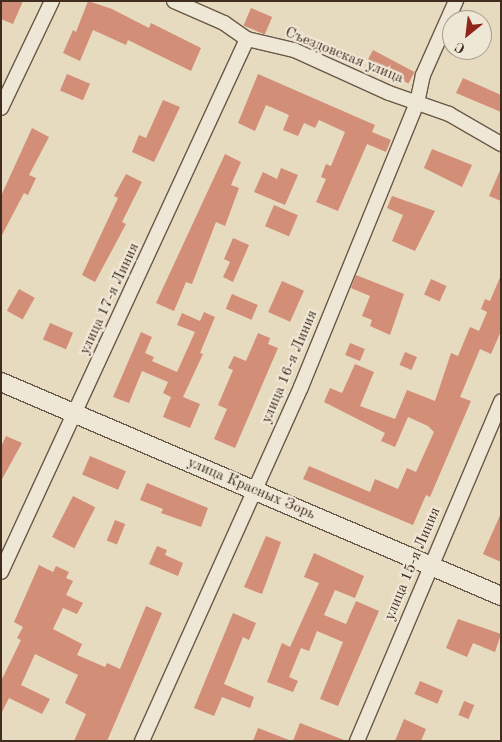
<!DOCTYPE html>
<html>
<head>
<meta charset="utf-8">
<style>
	body { margin:0 }
	#map { position:relative; width:502px; height:742px; overflow:hidden; background:#e6dabf; font-family:"Old Standard TT",serif }
	div>[style] { position:absolute }
	[style*='--x'] { left:calc(var(--x)*1px); top:calc(var(--y)*1px); width:calc(var(--w)*1px); rotate:calc(var(--a)*1deg) }
	.building>* { inset:0; background:#d38e78; transform-origin:0 0 }
	.roads { filter:drop-shadow(1px 0 #6a5848) drop-shadow(-1px 0 #6a5848) drop-shadow(0 1px #6a5848) drop-shadow(0 -1px #6a5848) }
	.minor>* { height:14px; margin:-7px; padding:0 7px; transform-origin:7px; border-radius:7px; background:#efe7d5 }
	.tertiary>* { height:18px; margin:-9px; padding:0 9px; transform-origin:9px; border-radius:9px; background:#efe7d5 }
	span { translate:-50% -50%; white-space:nowrap; text-align:center; line-height:1.15; -webkit-text-stroke:4.5px #efe7d5; paint-order:stroke }
	.street-label { font-size:15px; color:#412c20 }
	.frame { position:absolute; inset:0; border:2px solid #412c20; pointer-events:none }
	.north { position:absolute; left:442px; top:10px; width:50px; height:50px; box-sizing:border-box; background:#efe7d5; border:1px solid #a99c8d; border-radius:50%; rotate:209deg; font-size:14px; font-weight:700; line-height:20px; text-align:center; color:#412c20 }
	.north::after { content:''; display:block; margin:auto; width:18px; height:22px; background:#8f2418; clip-path:polygon(50% 0,100% 100%,50% 72%,0 100%) }
</style>
</head>
<body>
<div id="map">
	<div class="building">
		<i style="clip-path:polygon(1px 1px,23px 1px,13px 24px,1px 19px)"></i>
		<i style="clip-path:polygon(88px 1px,112px 9px,149px 28px,151px 23px,201px 48px,191px 71px,128px 40px,126px 45px,93px 30px,80px 61px,63px 53px,73px 30px,76px 32px)"></i>
		<i style="left:251px;top:8px;width:23px;height:19px;rotate:23deg"></i>
		<i style="left:373px;top:50px;width:47px;height:13px;rotate:28deg"></i>
		<i style="left:67px;top:74px;width:25px;height:18px;rotate:23deg"></i>
		<i style="clip-path:polygon(258px 74px,375px 125px,372px 132px,391px 140px,386px 152px,367px 144px,338px 211px,316px 202px,326px 179px,321px 177px,326px 164px,331px 166px,345px 132px,319px 120px,315px 128px,304px 123px,298px 136px,283px 130px,289px 115px,266px 105px,255px 131px,238px 123px)"></i>
		<i style="clip-path:polygon(463px 78px,501px 95px,501px 112px,456px 93px)"></i>
		<i style="clip-path:polygon(163px 100px,180px 107px,154px 162px,132px 152px,139px 135px,146px 138px)"></i>
		<i style="clip-path:polygon(32px 128px,49px 137px,29px 175px,36px 178px,28px 195px,24px 193px,1px 237px,1px 196px)"></i>
		<i style="clip-path:polygon(432px 149px,472px 165px,462px 187px,424px 168px)"></i>
		<i style="clip-path:polygon(225px 154px,241px 162px,231px 185px,239px 188px,225px 226px,216px 222px,192px 284px,186px 282px,174px 311px,156px 303px)"></i>
		<i style="clip-path:polygon(281px 168px,298px 175px,285px 205px,254px 192px,263px 172px,277px 179px)"></i>
		<i style="clip-path:polygon(501px 168px,501px 201px,489px 196px)"></i>
		<i style="clip-path:polygon(126px 174px,142px 182px,122px 222px,126px 224px,95px 282px,82px 275px,118px 198px,114px 196px)"></i>
		<i style="clip-path:polygon(392px 196px,435px 211px,415px 251px,392px 241px,403px 215px,387px 208px)"></i>
		<i style="left:274px;top:205px;width:26px;height:23px;rotate:23deg"></i>
		<i style="clip-path:polygon(233px 238px,249px 245px,233px 282px,223px 277px,230px 262px,224px 259px)"></i>
		<i style="clip-path:polygon(356px 275px,404px 294px,390px 335px,370px 326px,372px 320px,362px 316px,370px 296px,351px 288px)"></i>
		<i style="clip-path:polygon(501px 275px,501px 331px,491px 354px,480px 349px,460px 397px,471px 401px,430px 497px,426px 495px,413px 525px,303px 479px,309px 466px,370px 492px,375px 479px,398px 489px,407px 468px,416px 472px,434px 432px,428px 426px,408px 417px,395px 447px,381px 441px,385px 433px,324px 402px,330px 388px,342px 393px,355px 364px,374px 372px,360px 406px,395px 419px,407px 390px,435px 401px,451px 353px,458px 356px,470px 327px,479px 331px,487px 312px,481px 309px,485px 299px,490px 301px)"></i>
		<i style="left:431px;top:279px;width:17px;height:17px;rotate:24deg"></i>
		<i style="left:282px;top:281px;width:24px;height:34px;rotate:24deg"></i>
		<i style="left:19px;top:289px;width:18px;height:25px;rotate:29deg"></i>
		<i style="left:232px;top:294px;width:28px;height:16px;rotate:23deg"></i>
		<i style="clip-path:polygon(204px 312px,215px 317px,200px 353px,203px 354px,183px 397px,200px 404px,190px 428px,163px 417px,171px 397px,163px 393px,168px 382px,142px 371px,129px 403px,113px 397px,141px 332px,152px 337px,145px 353px,154px 357px,152px 361px,177px 372px,195px 332px,177px 325px,182px 313px,200px 321px)"></i>
		<i style="left:50px;top:323px;width:25px;height:18px;rotate:23deg"></i>
		<i style="clip-path:polygon(258px 333px,270px 338px,268px 344px,278px 348px,235px 448px,214px 439px,227px 409px,218px 405px,233px 370px,228px 368px,234px 356px,246px 361px)"></i>
		<i style="left:350px;top:343px;width:16px;height:13px;rotate:22deg"></i>
		<i style="left:405px;top:352px;width:13px;height:14px;rotate:23deg"></i>
		<i style="clip-path:polygon(6px 436px,22px 443px,1px 481px,1px 447px)"></i>
		<i style="left:90px;top:456px;width:39px;height:20px;rotate:23deg"></i>
		<i style="clip-path:polygon(147px 483px,208px 508px,201px 527px,161px 513px,163px 509px,140px 500px)"></i>
		<i style="left:73px;top:496px;width:25px;height:46px;rotate:27deg"></i>
		<i style="clip-path:polygon(501px 513px,501px 562px,483px 554px)"></i>
		<i style="left:115px;top:520px;width:11px;height:22px;rotate:22deg"></i>
		<i style="clip-path:polygon(266px 536px,281px 542px,262px 594px,244px 587px)"></i>
		<i style="clip-path:polygon(157px 546px,167px 550px,165px 555px,183px 563px,178px 576px,149px 564px)"></i>
		<i style="clip-path:polygon(314px 553px,364px 576px,355px 598px,335px 590px,324px 615px,346px 624px,356px 601px,379px 611px,338px 706px,320px 699px,343px 642px,317px 631px,309px 651px,301px 648px,289px 677px,298px 681px,293px 692px,267px 682px,282px 643px,290px 647px,319px 583px,304px 577px)"></i>
		<i style="clip-path:polygon(39px 565px,53px 572px,56px 566px,69px 572px,66px 578px,73px 581px,66px 595px,83px 603px,77px 614px,63px 608px,53px 629px,82px 644px,77px 655px,105px 667px,107px 663px,120px 669px,146px 606px,162px 613px,107px 741px,74px 741px,86px 714px,65px 703px,78px 675px,35px 654px,21px 685px,50px 699px,42px 714px,9px 698px,1px 714px,1px 681px,21px 640px,17px 638px,23px 627px,14px 622px)"></i>
		<i style="clip-path:polygon(233px 613px,256px 623px,249px 640px,243px 637px,224px 684px,254px 697px,250px 708px,222px 697px,214px 716px,194px 708px)"></i>
		<i style="clip-path:polygon(458px 619px,501px 634px,495px 652px,473px 643px,467px 657px,446px 648px)"></i>
		<i style="left:420px;top:681px;width:25px;height:14px;rotate:23deg"></i>
		<i style="left:464px;top:701px;width:11px;height:15px;rotate:22deg"></i>
		<i style="clip-path:polygon(404px 719px,426px 729px,421px 741px,395px 741px)"></i>
		<i style="clip-path:polygon(300px 723px,344px 740px,344px 741px,293px 741px)"></i>
		<i style="clip-path:polygon(258px 728px,289px 740px,289px 741px,253px 741px)"></i>
	</div>
	<div class="roads">
		<div class="minor">
			<i style="--x:174;--y:1;--w:55;--a:23.7"></i>
			<i style="--x:224;--y:23;--w:28;--a:35"></i>
			<i style="--x:247;--y:39;--w:48;--a:13.2"></i>
			<i style="--x:294;--y:50;--w:104;--a:24.4"></i>
			<i style="--x:389;--y:93;--w:64;--a:19.3"></i>
			<i style="--x:449;--y:114;--w:60;--a:30"></i>
			<i style="--x:1;--y:108;--w:119;--a:-64.5"></i>
			<i style="--x:1;--y:572;--w:587;--a:-65.22"></i>
			<i style="--x:142;--y:741;--w:388;--a:-65.8"></i>
			<i style="--x:301;--y:387;--w:307;--a:-67.8"></i>
			<i style="--x:417;--y:103;--w:29;--a:-78"></i>
			<i style="--x:423;--y:75;--w:81;--a:-66"></i>
			<i style="--x:357;--y:741;--w:369;--a:-67"></i>
		</div>
		<div class="tertiary">
			<i style="--x:1;--y:382;--w:544;--a:23.17"></i>
		</div>
	</div>
	<div class="street-label">
		<span style="left:344px;top:56px;rotate:22deg">Съездовская улица</span>
		<span style="left:110px;top:299px;rotate:-65deg">улица 17-я Линия</span>
		<span style="left:290px;top:367px;rotate:-67deg">улица 16-я Линия</span>
		<span style="left:251px;top:489px;rotate:23deg">улица Красных Зорь</span>
		<span style="left:413px;top:564px;rotate:-67deg">улица 15-я Линия</span>
	</div>
	<div class="frame"></div>
	<div class="north">С</div>
</div>
</body>
</html>
